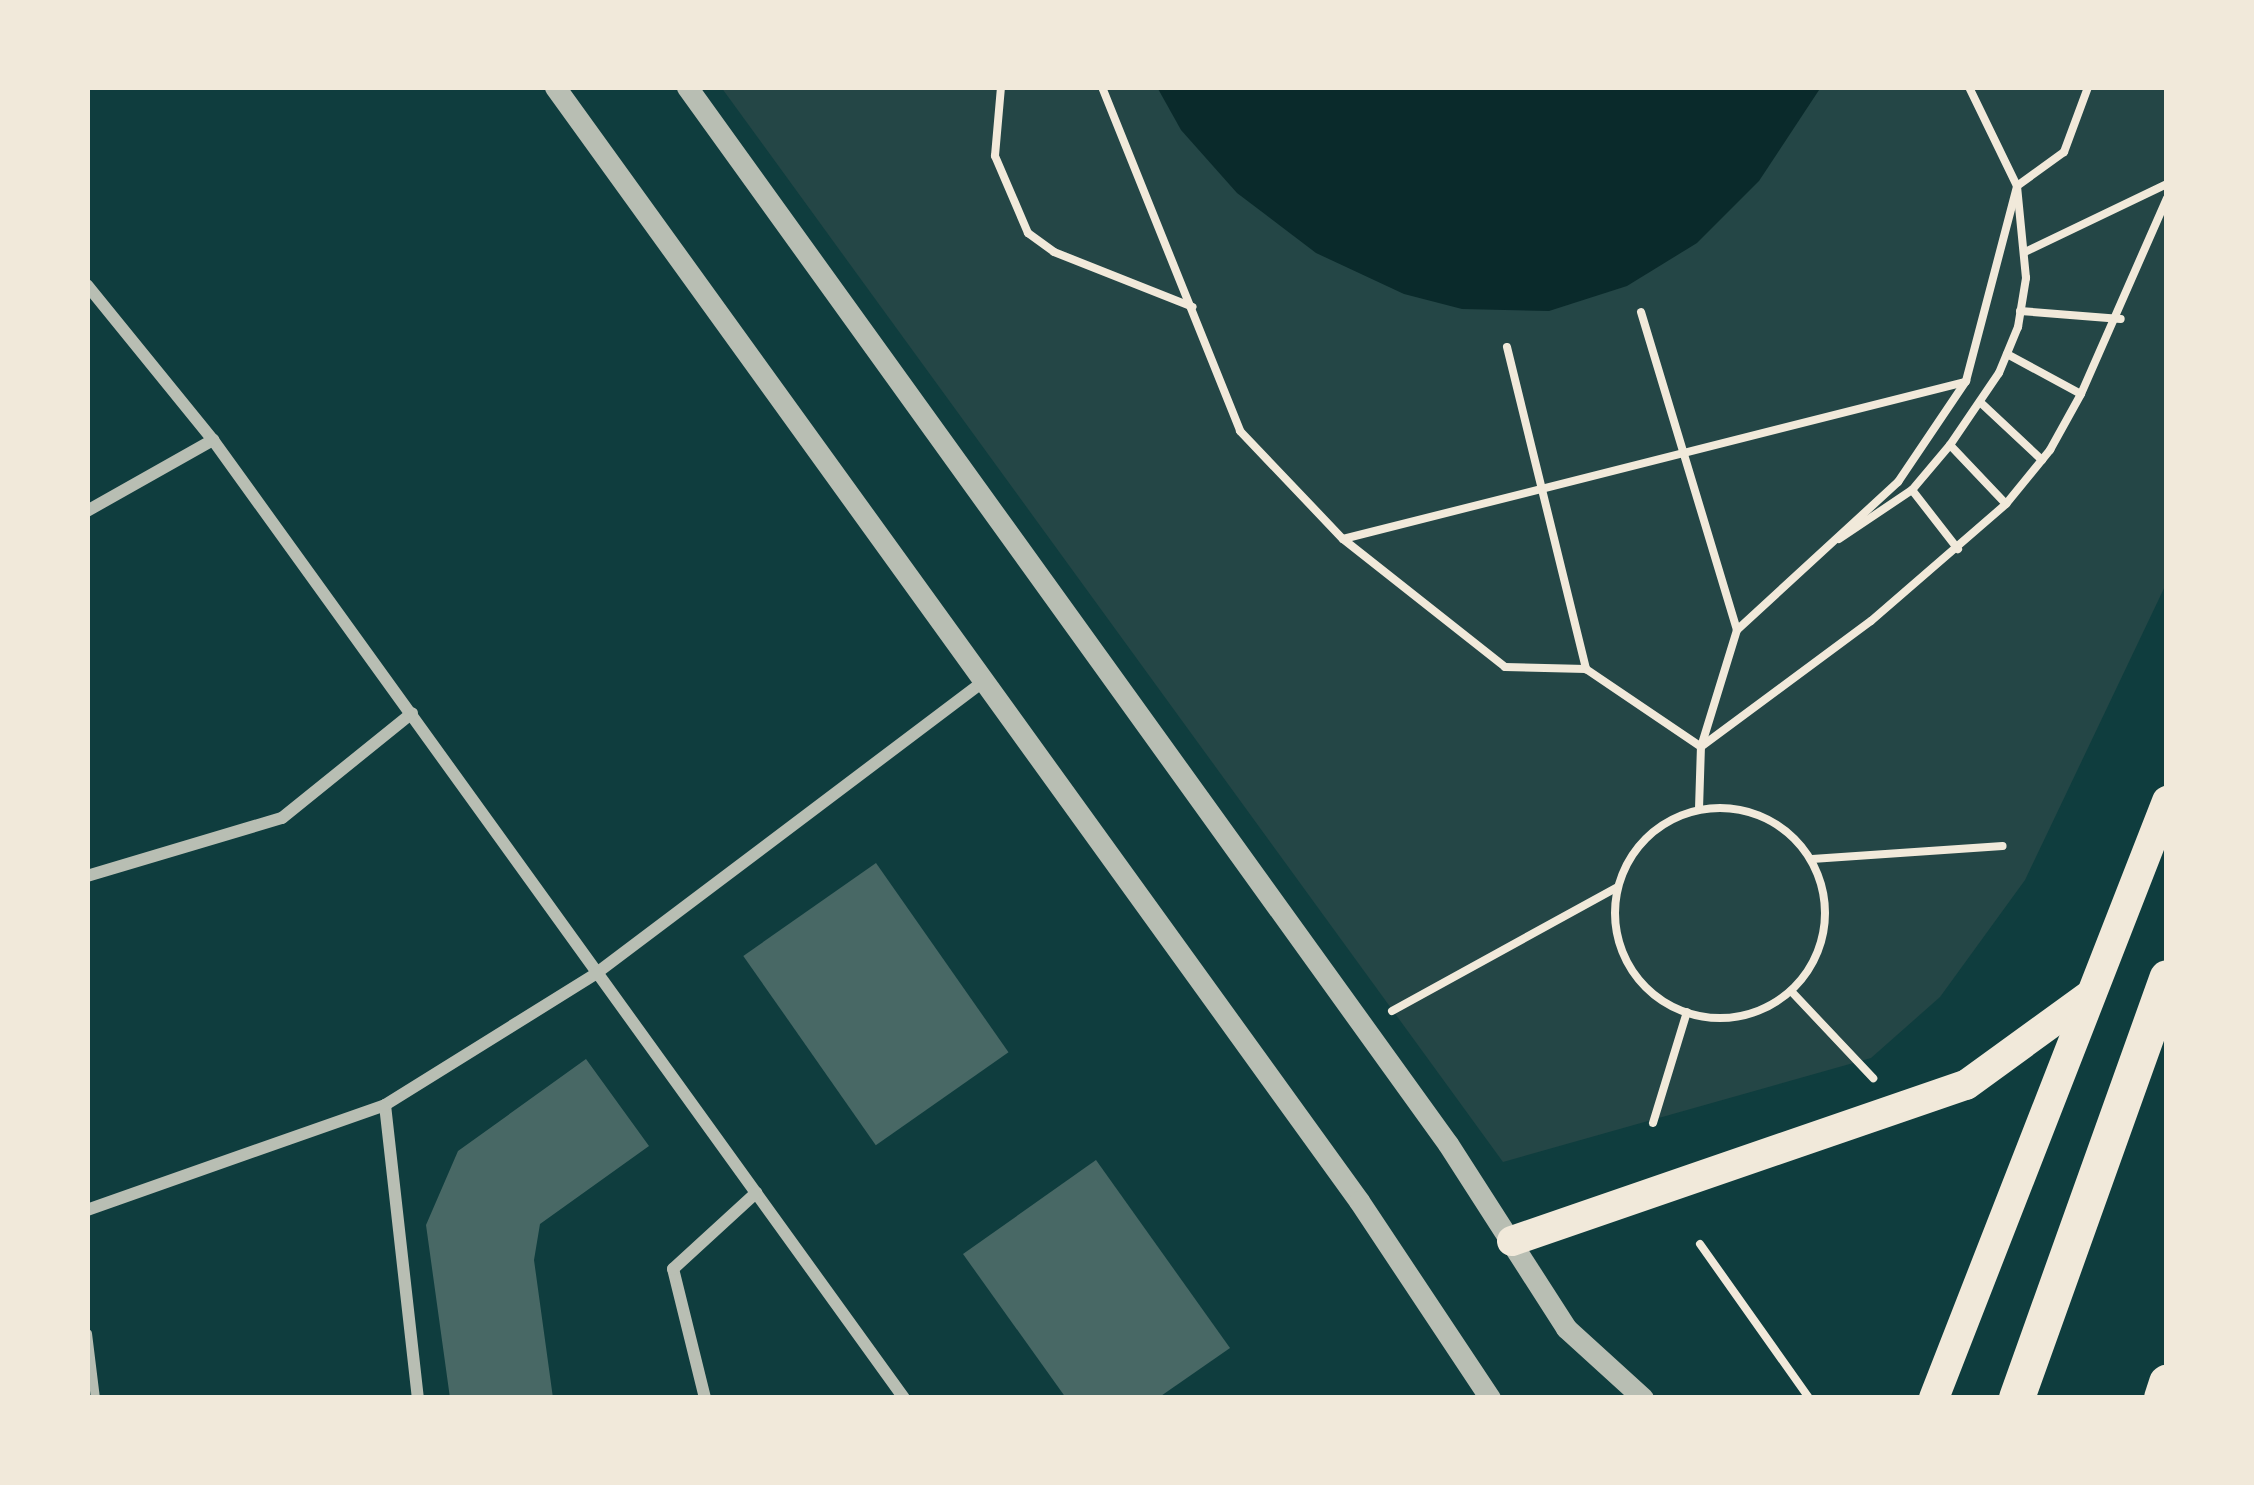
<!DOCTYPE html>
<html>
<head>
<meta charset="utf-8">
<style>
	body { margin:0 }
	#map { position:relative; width:2254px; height:1485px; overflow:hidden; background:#0f3d3e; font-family:"Source Sans 3",sans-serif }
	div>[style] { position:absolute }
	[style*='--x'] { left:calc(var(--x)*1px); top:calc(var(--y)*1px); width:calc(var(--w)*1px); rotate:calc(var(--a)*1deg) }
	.green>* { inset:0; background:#244646 }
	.water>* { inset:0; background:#0a2a2b }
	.building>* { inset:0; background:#486865; transform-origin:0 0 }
	.path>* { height:8px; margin:-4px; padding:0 4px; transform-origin:4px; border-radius:4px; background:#f1e9da }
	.path>.ring { margin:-4px; padding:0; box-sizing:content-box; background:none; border:8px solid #f1e9da; border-radius:50% }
	.service>* { height:9px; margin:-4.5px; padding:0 4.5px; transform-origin:4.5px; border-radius:4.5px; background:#b8beb3 }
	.minor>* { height:12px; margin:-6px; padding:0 6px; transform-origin:6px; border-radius:6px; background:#b8beb3 }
	.tertiary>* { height:21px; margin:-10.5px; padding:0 10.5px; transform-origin:10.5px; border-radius:10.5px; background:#b8beb3 }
	.primary>* { height:30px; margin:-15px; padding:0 15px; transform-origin:15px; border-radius:15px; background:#f1e9da }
	.motorway>* { height:36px; margin:-18px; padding:0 18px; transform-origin:18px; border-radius:18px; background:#f1e9da }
	span { translate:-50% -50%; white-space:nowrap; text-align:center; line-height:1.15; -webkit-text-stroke:12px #f1e9da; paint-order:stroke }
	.frame { position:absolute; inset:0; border:90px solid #f1e9da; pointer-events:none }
</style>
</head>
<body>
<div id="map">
	<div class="green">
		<i style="clip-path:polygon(721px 87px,2167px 87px,2167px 582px,2025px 880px,1940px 997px,1871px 1058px,1503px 1162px)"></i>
	</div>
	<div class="water">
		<i style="clip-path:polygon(1157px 87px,1821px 87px,1759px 181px,1697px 243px,1627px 286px,1549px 311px,1462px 309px,1404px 294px,1316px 253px,1237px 193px,1181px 130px)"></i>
	</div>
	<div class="building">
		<i style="left:876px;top:863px;width:231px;height:162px;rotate:55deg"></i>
		<i style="clip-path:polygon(586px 1059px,649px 1146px,540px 1224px,534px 1260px,553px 1398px,450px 1398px,426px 1225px,458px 1151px)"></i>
		<i style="clip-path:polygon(1096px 1160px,1230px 1348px,1158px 1398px,1066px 1398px,963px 1254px)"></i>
	</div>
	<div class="path">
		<i style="--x:1001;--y:87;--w:69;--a:95"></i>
		<i style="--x:995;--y:156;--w:84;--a:66.8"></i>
		<i style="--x:1028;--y:233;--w:32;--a:36"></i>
		<i style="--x:1054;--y:252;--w:149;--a:21.6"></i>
		<i style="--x:1102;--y:87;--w:371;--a:68.1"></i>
		<i style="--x:1240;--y:431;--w:149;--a:46.4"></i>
		<i style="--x:1343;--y:539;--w:206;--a:38.3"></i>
		<i style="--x:1505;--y:667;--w:81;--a:1.4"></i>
		<i style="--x:1586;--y:669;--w:139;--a:34.1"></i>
		<i style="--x:2025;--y:252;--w:157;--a:-25.6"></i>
		<i style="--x:2020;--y:311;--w:101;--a:4.5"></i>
		<i style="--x:1641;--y:312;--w:332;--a:73.2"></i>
		<i style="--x:1507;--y:347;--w:332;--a:76.2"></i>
		<i style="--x:2007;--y:354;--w:84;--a:28.4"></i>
		<i style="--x:1980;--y:402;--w:85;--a:43.1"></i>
		<i style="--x:1950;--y:445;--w:81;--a:46.5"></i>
		<i style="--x:1912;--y:490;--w:75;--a:52.1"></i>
		<i style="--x:1343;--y:539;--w:642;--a:-14.17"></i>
		<i style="--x:1839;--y:539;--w:88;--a:-33.9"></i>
		<i style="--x:1912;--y:490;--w:59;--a:-49.8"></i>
		<i style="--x:1950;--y:445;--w:87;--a:-55.8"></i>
		<i style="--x:1999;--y:373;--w:50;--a:-67.6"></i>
		<i style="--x:2018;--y:327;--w:50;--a:-80.7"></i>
		<i style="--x:2026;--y:278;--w:92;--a:-95.6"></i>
		<i style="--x:2017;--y:186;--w:110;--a:-115.9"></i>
		<i style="--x:1702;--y:746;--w:210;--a:-36.5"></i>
		<i style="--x:1871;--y:621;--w:179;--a:-40.9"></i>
		<i style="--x:2006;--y:504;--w:70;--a:-50.8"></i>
		<i style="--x:2050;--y:450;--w:64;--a:-61"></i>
		<i style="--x:2081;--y:394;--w:214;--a:-66.3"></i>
		<i class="ring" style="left:1615px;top:808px;width:202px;height:202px"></i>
		<i style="--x:1699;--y:809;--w:62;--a:-88.2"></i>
		<i style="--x:1701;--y:747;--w:122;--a:-72.9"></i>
		<i style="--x:1737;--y:630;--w:219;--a:-42.6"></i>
		<i style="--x:1898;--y:482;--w:122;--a:-56"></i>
		<i style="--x:1966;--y:381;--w:202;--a:-75.3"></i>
		<i style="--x:2017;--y:186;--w:58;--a:-35.9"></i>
		<i style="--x:2064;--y:152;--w:69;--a:-69.7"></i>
		<i style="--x:1812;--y:859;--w:191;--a:-3.9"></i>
		<i style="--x:1791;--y:991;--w:120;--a:46.7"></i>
		<i style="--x:1392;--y:1011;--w:256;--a:-28.8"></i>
		<i style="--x:1653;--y:1123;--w:116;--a:-73"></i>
		<i style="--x:1700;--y:1244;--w:189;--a:54.7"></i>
	</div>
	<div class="service">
		<i style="--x:87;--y:1333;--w:65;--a:83"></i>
	</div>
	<div class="minor">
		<i style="--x:87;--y:285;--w:200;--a:50.9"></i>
		<i style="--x:213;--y:440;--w:1181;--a:54.2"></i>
		<i style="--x:87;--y:511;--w:145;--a:-29.4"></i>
		<i style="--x:87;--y:876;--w:203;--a:-16.6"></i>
		<i style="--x:282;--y:818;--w:167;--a:-38.9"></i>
		<i style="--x:385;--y:1105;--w:295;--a:83.6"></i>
		<i style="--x:87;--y:1210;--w:316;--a:-19.4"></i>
		<i style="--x:385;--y:1105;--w:246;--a:-31.9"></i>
		<i style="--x:594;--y:975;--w:488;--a:-37"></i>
		<i style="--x:705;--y:1398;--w:133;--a:-103.9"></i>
		<i style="--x:673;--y:1269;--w:113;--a:-42.5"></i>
	</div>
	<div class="tertiary">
		<i style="--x:555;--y:87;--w:1374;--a:54.18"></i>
		<i style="--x:1359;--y:1201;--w:237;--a:56.4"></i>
		<i style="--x:687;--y:87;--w:1302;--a:54.25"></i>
		<i style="--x:1448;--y:1144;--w:219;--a:57.3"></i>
		<i style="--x:1566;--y:1328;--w:104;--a:42.3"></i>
	</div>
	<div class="primary">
		<i style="--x:1512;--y:1241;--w:480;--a:-19"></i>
		<i style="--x:1966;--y:1085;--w:150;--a:-36"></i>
		<i style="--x:1934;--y:1398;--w:641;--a:-68.68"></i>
	</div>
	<div class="motorway">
		<i style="--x:2017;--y:1398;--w:446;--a:-70.3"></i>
		<i style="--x:2162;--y:1398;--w:16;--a:-72"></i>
	</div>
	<div class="frame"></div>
</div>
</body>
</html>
